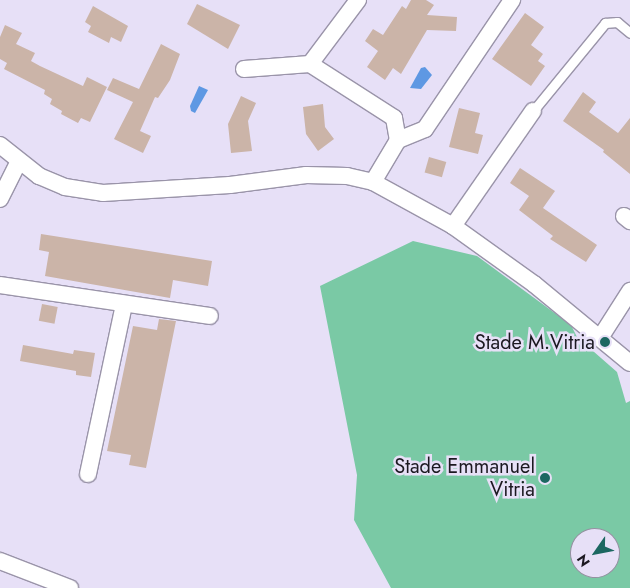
<!DOCTYPE html>
<html>
<head>
<meta charset="utf-8">
<style>
	body { margin:0 }
	#map { position:relative; width:630px; height:588px; overflow:hidden; background:#e7e0f7; font-family:Jost,sans-serif }
	div>[style] { position:absolute }
	[style*='--x'] { left:calc(var(--x)*1px); top:calc(var(--y)*1px); width:calc(var(--w)*1px); rotate:calc(var(--a)*1deg) }
	.green>* { inset:0; background:#7ac9a5 }
	.water>* { inset:0; background:#5e98e3 }
	.building>* { inset:0; background:#cbb4a8; transform-origin:0 0 }
	.roads { filter:drop-shadow(1px 0 #9a94a9) drop-shadow(-1px 0 #9a94a9) drop-shadow(0 1px #9a94a9) drop-shadow(0 -1px #9a94a9) }
	.lane>* { height:9px; margin:-4.5px; padding:0 4.5px; transform-origin:4.5px; border-radius:4.5px; background:#fff }
	.street>* { height:16px; margin:-8px; padding:0 8px; transform-origin:8px; border-radius:8px; background:#fff }
	.dots>* { width:14px; height:14px; translate:-50% -50%; box-sizing:border-box; border:2px solid #e7e0f7; border-radius:50% }
	span { translate:-50% -50%; white-space:nowrap; text-align:center; line-height:1.15; -webkit-text-stroke:5px #e7e0f7; paint-order:stroke }
	.poi-label { font-size:20px; color:#1b1820 }
	.right { translate:-100% -50%; text-align:right }
	.north { position:absolute; left:570px; top:528px; width:50px; height:50px; box-sizing:border-box; background:#e7e0f7; border:1px solid #9590a1; border-radius:50%; rotate:237deg; font-size:14px; font-weight:700; line-height:20px; text-align:center; color:#1b1820 }
	.north::after { content:''; display:block; margin:auto; width:18px; height:22px; background:#1c6761; clip-path:polygon(50% 0,100% 100%,50% 72%,0 100%) }
</style>
</head>
<body>
<div id="map">
	<div class="green">
		<i style="clip-path:polygon(evenodd,413px 241px,477px 256px,571px 325px,577px 337px,617px 372px,626px 403px,630px 401px,630px 588px,391px 588px,354px 520px,357px 475px,320px 286px,413px 241px,580px 538px,610px 538px,610px 568px,580px 568px,580px 538px)"></i>
	</div>
	<div class="water">
		<i style="clip-path:polygon(425px 67px,432px 75px,421px 89px,410px 88px,421px 68px)"></i>
		<i style="clip-path:polygon(199px 86px,208px 90px,195px 113px,191px 111px,190px 106px)"></i>
	</div>
	<div class="building">
		<i style="clip-path:polygon(411px 0,426px 0,434px 5px,427px 15px,457px 17px,456px 31px,427px 30px,401px 74px,393px 68px,385px 80px,367px 67px,378px 51px,365px 41px,373px 29px,383px 35px,402px 6px,406px 9px)"></i>
		<i style="clip-path:polygon(197px 4px,240px 25px,228px 49px,187px 24px)"></i>
		<i style="clip-path:polygon(93px 6px,128px 26px,121px 42px,111px 37px,109px 43px,88px 32px,91px 26px,85px 22px)"></i>
		<i style="clip-path:polygon(525px 13px,544px 27px,531px 45px,543px 54px,538px 61px,545px 66px,531px 86px,492px 59px)"></i>
		<i style="clip-path:polygon(5px 25px,22px 33px,16px 44px,35px 53px,31px 61px,40px 66px,83px 86px,87px 77px,107px 87px,90px 122px,81px 118px,78px 123px,61px 114px,62px 111px,50px 104px,52px 99px,44px 94px,45px 90px,4px 69px,7px 63px,0 59px,0 37px)"></i>
		<i style="clip-path:polygon(161px 44px,180px 54px,170px 80px,158px 98px,155px 97px,140px 131px,151px 136px,143px 153px,114px 139px,133px 102px,107px 90px,113px 78px,139px 89px)"></i>
		<i style="clip-path:polygon(583px 92px,596px 102px,589px 112px,618px 133px,630px 118px,630px 174px,603px 152px,604px 150px,563px 121px)"></i>
		<i style="clip-path:polygon(241px 96px,256px 103px,248px 121px,252px 151px,231px 153px,228px 124px)"></i>
		<i style="clip-path:polygon(323px 104px,325px 127px,334px 139px,318px 151px,306px 134px,303px 107px)"></i>
		<i style="clip-path:polygon(459px 108px,480px 113px,475px 133px,483px 135px,478px 154px,449px 147px)"></i>
		<i style="left:429px;top:157px;width:18px;height:16px;rotate:16deg"></i>
		<i style="clip-path:polygon(520px 168px,555px 191px,543px 208px,597px 245px,586px 262px,550px 239px,553px 236px,519px 210px,529px 196px,510px 183px)"></i>
		<i style="clip-path:polygon(41px 234px,212px 261px,208px 286px,173px 280px,170px 298px,45px 276px,49px 252px,39px 250px)"></i>
		<i style="left:42px;top:304px;width:16px;height:17px;rotate:11deg"></i>
		<i style="clip-path:polygon(159px 319px,176px 321px,146px 468px,129px 465px,131px 455px,107px 451px,133px 326px,157px 330px)"></i>
		<i style="clip-path:polygon(23px 345px,73px 354px,74px 350px,95px 353px,91px 377px,76px 375px,76px 371px,20px 361px)"></i>
	</div>
	<div class="roads">
		<div class="lane">
			<i style="--x:533;--y:111;--w:114;--a:-50.7"></i>
			<i style="--x:605;--y:23;--w:12;--a:-5"></i>
			<i style="--x:617;--y:22;--w:17;--a:40"></i>
		</div>
		<div class="street">
			<i style="--x:310;--y:64;--w:80;--a:-53.1"></i>
			<i style="--x:244;--y:69;--w:66;--a:-4.3"></i>
			<i style="--x:310;--y:64;--w:100;--a:32.7"></i>
			<i style="--x:394;--y:118;--w:22;--a:80"></i>
			<i style="--x:398;--y:140;--w:49;--a:120.8"></i>
			<i style="--x:398;--y:140;--w:29;--a:-22"></i>
			<i style="--x:425;--y:129;--w:156;--a:-56"></i>
			<i style="--x:0;--y:145;--w:50;--a:38.5"></i>
			<i style="--x:39;--y:176;--w:28;--a:23"></i>
			<i style="--x:65;--y:187;--w:38;--a:9"></i>
			<i style="--x:103;--y:193;--w:127;--a:-3.6"></i>
			<i style="--x:230;--y:185;--w:77;--a:-7.5"></i>
			<i style="--x:306;--y:175;--w:41;--a:1.4"></i>
			<i style="--x:347;--y:176;--w:27;--a:13"></i>
			<i style="--x:373;--y:182;--w:91;--a:28.8"></i>
			<i style="--x:453;--y:226;--w:100;--a:35.6"></i>
			<i style="--x:534;--y:284;--w:124;--a:39.5"></i>
			<i style="--x:0;--y:199;--w:42;--a:-63.4"></i>
			<i style="--x:624;--y:216;--w:8;--a:40"></i>
			<i style="--x:453;--y:226;--w:140;--a:-55.2"></i>
			<i style="--x:0;--y:285;--w:212;--a:8.4"></i>
			<i style="--x:600;--y:338;--w:56;--a:-57.4"></i>
			<i style="--x:88;--y:474;--w:174;--a:-78"></i>
			<i style="--x:0;--y:561;--w:75;--a:21.1"></i>
		</div>
	</div>
	<div class="dots">
		<i style="left:605px;top:342px;background:#1c6761"></i>
		<i style="left:545px;top:478px;background:#1c6761"></i>
	</div>
	<div class="poi-label">
		<span class="right" style="left:595px;top:342px">Stade M.Vitria</span>
		<span class="right" style="left:535px;top:478px">Stade Emmanuel<br>Vitria</span>
	</div>
	<div class="north">N</div>
</div>
</body>
</html>
